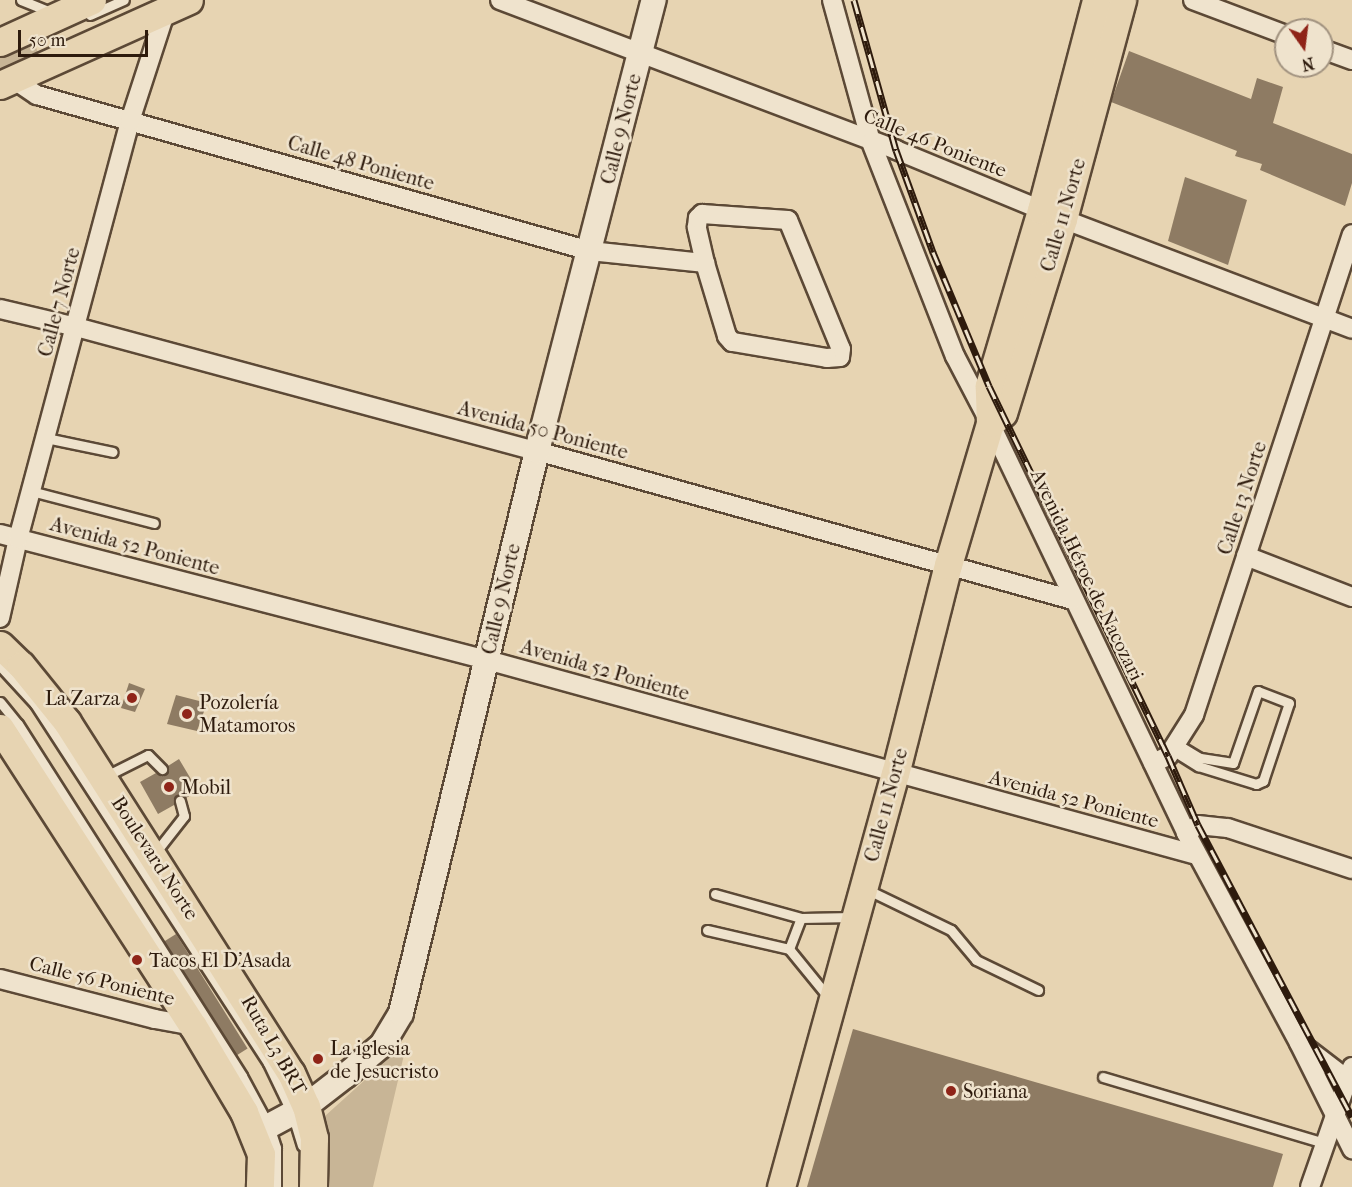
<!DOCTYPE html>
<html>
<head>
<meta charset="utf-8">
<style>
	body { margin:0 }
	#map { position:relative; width:1352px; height:1187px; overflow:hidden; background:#e7d4b2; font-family:"IM FELL French Canon",serif }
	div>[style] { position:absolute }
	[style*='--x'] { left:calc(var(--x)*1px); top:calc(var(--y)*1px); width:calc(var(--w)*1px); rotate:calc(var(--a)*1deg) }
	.green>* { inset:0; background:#c8b596 }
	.building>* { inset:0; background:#8e7b63; transform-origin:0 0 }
	.roads { filter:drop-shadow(2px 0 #5c4936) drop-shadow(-2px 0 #5c4936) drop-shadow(0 2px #5c4936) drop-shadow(0 -2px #5c4936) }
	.service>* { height:9px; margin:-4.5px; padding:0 4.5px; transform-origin:4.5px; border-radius:4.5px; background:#efe3cd }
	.minor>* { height:18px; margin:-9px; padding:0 9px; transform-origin:9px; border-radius:9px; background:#efe3cd }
	.secondary>* { height:24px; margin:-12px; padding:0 12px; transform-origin:12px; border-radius:12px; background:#efe3cd }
	.primary>* { height:27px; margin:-13.5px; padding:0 13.5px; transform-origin:13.5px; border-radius:13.5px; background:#e7d4b2 }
	.rail>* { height:7px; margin-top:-3.5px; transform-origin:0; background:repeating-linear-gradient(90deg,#efe3cd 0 14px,#2e1b0d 0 28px); box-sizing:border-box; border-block:2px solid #2e1b0d }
	.dots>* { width:16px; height:16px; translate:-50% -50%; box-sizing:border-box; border:3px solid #efe3cd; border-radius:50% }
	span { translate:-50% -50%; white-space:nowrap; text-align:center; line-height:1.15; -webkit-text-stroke:5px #efe3cd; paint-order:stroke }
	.street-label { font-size:20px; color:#2e1b0d }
	.poi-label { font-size:20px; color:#2e1b0d }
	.right { translate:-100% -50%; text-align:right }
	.left { translate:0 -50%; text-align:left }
	.north { position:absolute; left:1274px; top:18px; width:60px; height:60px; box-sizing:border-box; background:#efe3cd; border:2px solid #a29380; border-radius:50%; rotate:166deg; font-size:16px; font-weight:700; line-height:24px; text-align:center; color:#2e1b0d }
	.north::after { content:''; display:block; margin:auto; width:21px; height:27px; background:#8f2418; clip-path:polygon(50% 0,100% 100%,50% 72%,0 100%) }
	.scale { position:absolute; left:18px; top:30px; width:130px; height:27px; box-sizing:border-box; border:3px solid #2e1b0d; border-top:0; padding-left:8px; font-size:18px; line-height:21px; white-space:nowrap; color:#2e1b0d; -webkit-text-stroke:4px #efe3cd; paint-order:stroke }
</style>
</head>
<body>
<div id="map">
	<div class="green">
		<i style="clip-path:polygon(35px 45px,39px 55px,0 70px,0 57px)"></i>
		<i style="clip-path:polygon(407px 1042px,373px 1187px,322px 1187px,328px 1148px,325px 1116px)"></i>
	</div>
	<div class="building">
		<i style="clip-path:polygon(1129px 51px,1251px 99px,1257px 78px,1283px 87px,1273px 123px,1352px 154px,1352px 183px,1345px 206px,1260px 170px,1262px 164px,1235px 156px,1237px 151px,1111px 102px)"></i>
		<i style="clip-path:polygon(1185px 177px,1247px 200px,1228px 265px,1168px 241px)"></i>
		<i style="clip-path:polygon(129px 683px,145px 689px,135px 712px,121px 708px)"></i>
		<i style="clip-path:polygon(176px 695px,207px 703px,197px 731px,167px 724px)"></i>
		<i style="clip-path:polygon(179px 759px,198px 791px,186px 798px,181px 794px,176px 796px,174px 805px,158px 814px,140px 782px,156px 773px,161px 776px,166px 774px,168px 766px)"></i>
		<i style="left:176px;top:934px;width:135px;height:14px;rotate:58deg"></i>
		<i style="clip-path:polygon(853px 1029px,1283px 1154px,1273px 1187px,807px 1187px)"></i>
	</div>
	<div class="roads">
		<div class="service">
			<i style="--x:21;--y:0;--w:31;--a:22"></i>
			<i style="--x:90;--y:15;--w:37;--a:-24"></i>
			<i style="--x:46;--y:438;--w:68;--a:11.8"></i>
			<i style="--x:31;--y:491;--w:127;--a:14.6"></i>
			<i style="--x:0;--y:666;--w:52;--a:47.4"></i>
			<i style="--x:35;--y:704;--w:428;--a:57"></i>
			<i style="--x:268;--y:1063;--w:55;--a:64.4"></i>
			<i style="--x:292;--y:1113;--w:34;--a:73"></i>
			<i style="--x:0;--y:702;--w:28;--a:51"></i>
			<i style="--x:18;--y:724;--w:417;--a:57.5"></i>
			<i style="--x:242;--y:1076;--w:57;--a:61.6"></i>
			<i style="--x:269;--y:1126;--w:23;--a:72"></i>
			<i style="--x:276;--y:1148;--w:39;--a:90"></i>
			<i style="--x:1172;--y:750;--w:31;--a:32"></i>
			<i style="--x:1198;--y:766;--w:61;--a:17.2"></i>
			<i style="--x:1256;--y:784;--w:8;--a:-23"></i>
			<i style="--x:1263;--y:781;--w:82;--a:-71.6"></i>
			<i style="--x:1289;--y:703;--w:33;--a:-159"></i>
			<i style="--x:1258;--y:691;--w:76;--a:109.1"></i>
			<i style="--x:1233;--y:763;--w:33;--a:-171"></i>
			<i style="--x:1200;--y:758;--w:27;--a:-149"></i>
			<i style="--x:104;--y:777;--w:49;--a:-26.6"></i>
			<i style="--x:148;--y:755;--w:20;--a:45"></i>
			<i style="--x:155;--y:853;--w:47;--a:-51.9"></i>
			<i style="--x:184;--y:816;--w:16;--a:-105"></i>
			<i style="--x:866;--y:889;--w:94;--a:25.8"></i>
			<i style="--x:951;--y:930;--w:39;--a:50"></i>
			<i style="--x:976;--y:960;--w:69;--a:25.8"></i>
			<i style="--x:715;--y:894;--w:89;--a:15.6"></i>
			<i style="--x:707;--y:930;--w:84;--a:13"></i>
			<i style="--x:829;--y:998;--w:63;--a:-129.2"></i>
			<i style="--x:789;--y:949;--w:33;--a:-69"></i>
			<i style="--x:801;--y:918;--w:52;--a:-1.1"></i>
			<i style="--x:1103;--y:1077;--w:232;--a:16.6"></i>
		</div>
		<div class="minor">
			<i style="--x:500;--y:0;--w:423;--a:20.7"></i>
			<i style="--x:896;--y:150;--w:181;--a:22.4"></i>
			<i style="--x:1063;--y:219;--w:309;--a:20.8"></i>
			<i style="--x:832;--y:0;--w:147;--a:74.6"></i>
			<i style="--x:871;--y:142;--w:230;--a:68.6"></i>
			<i style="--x:955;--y:356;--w:76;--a:62.4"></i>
			<i style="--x:990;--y:423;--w:454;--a:64.4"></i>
			<i style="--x:1186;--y:833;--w:238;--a:61.7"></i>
			<i style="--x:1299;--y:1043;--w:119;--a:63.4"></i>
			<i style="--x:1193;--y:0;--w:99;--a:20.6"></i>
			<i style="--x:1322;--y:49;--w:32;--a:20"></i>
			<i style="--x:13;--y:79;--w:29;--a:34"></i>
			<i style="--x:37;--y:95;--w:575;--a:15.75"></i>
			<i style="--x:590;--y:251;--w:116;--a:6"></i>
			<i style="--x:702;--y:214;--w:86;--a:4"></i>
			<i style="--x:788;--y:220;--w:139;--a:67.7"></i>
			<i style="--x:841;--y:349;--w:8;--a:97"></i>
			<i style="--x:840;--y:357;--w:13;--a:176"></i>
			<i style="--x:827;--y:358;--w:96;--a:-170.4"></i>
			<i style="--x:732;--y:342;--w:8;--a:-130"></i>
			<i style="--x:727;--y:336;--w:76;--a:-106.8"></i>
			<i style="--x:705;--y:263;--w:37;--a:-103"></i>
			<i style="--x:697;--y:227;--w:9;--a:-84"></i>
			<i style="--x:698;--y:218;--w:6;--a:-45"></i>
			<i style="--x:0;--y:309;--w:78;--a:13.3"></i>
			<i style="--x:76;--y:327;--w:477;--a:15.1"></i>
			<i style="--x:537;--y:451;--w:556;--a:15.54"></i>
			<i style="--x:0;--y:534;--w:503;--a:14.51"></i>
			<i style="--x:487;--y:660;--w:736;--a:15.36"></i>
			<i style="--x:1246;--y:556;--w:114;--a:21.1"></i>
			<i style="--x:0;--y:618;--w:81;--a:-77.2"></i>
			<i style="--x:18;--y:539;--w:433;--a:-75"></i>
			<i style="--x:130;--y:121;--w:123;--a:-72"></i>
			<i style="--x:1153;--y:763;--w:17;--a:-25"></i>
			<i style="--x:1168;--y:756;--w:49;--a:-57.6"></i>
			<i style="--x:1194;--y:715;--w:506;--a:-71.82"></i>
			<i style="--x:1186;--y:833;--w:14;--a:-34"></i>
			<i style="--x:1198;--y:825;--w:30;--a:6"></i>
			<i style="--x:1228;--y:828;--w:131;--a:18.3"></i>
			<i style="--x:0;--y:979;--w:160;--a:14.5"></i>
			<i style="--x:155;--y:1019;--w:39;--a:10"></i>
			<i style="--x:1301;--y:1044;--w:64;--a:37.4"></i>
			<i style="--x:1310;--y:1187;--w:127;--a:-70.7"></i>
		</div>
		<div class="secondary">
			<i style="--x:254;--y:1134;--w:59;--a:-28.3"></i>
			<i style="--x:306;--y:1106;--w:49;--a:-37.6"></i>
			<i style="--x:345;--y:1076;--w:48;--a:-40"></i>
			<i style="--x:382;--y:1045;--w:37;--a:-59"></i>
			<i style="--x:401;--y:1013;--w:578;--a:-76.4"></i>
			<i style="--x:537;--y:451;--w:466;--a:-75.5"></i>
		</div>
		<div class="primary">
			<i style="--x:0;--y:42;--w:101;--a:-24.5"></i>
			<i style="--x:0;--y:85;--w:207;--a:-24.2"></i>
			<i style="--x:990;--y:423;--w:16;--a:-38"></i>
			<i style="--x:1003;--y:413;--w:203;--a:-72.8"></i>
			<i style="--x:1063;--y:219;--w:227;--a:-74.9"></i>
			<i style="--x:0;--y:645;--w:29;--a:44"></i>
			<i style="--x:21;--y:665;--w:73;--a:51.1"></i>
			<i style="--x:67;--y:722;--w:416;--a:57.5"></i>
			<i style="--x:291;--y:1073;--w:36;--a:66"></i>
			<i style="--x:306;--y:1106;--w:33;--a:76"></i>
			<i style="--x:314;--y:1138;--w:49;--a:91.2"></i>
			<i style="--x:0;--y:728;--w:355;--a:57.1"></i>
			<i style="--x:193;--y:1026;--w:100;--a:59.3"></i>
			<i style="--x:244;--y:1112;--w:45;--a:68"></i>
			<i style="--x:261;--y:1154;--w:33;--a:92"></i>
			<i style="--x:781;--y:1187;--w:428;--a:-74.6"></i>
			<i style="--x:895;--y:774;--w:216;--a:-75.8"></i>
			<i style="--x:948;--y:565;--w:148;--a:-73.5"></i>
			<i style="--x:990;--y:423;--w:37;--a:-92"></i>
			<i style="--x:989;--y:386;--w:184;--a:-73.5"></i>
			<i style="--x:1041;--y:210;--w:217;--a:-75.3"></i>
		</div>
	</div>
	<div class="rail">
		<i style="--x:854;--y:0;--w:156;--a:74.4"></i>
		<i style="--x:896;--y:150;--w:109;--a:70.1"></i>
		<i style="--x:933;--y:252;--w:145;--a:67.3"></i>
		<i style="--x:989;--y:386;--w:411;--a:64.2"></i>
		<i style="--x:1168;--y:756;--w:75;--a:66.5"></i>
		<i style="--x:1198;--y:825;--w:330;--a:62.2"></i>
	</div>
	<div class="dots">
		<i style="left:132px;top:698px;background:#8f2418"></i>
		<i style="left:187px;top:714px;background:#8f2418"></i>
		<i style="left:169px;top:787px;background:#8f2418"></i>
		<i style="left:137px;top:960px;background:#8f2418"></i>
		<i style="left:318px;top:1059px;background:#8f2418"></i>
		<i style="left:951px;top:1091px;background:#8f2418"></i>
	</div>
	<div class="street-label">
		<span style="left:621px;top:129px;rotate:-76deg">Calle 9 Norte</span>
		<span style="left:935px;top:143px;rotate:22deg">Calle 46 Poniente</span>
		<span style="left:361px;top:163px;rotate:16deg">Calle 48 Poniente</span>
		<span style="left:1063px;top:215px;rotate:-74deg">Calle 11 Norte</span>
		<span style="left:59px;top:302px;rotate:-75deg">Calle 7 Norte</span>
		<span style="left:543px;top:430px;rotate:15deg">Avenida 50 Poniente</span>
		<span style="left:1242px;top:498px;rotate:-72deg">Calle 13 Norte</span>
		<span style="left:135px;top:546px;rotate:15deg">Avenida 52 Poniente</span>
		<span style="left:1087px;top:575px;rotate:64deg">Avenida Héroe de Nacozari</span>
		<span style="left:501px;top:599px;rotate:-77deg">Calle 9 Norte</span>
		<span style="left:605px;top:670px;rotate:16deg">Avenida 52 Poniente</span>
		<span style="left:1074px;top:799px;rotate:15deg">Avenida 52 Poniente</span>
		<span style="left:886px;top:805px;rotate:-75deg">Calle 11 Norte</span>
		<span style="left:155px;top:858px;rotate:57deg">Boulevard Norte</span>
		<span style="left:102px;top:981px;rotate:14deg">Calle 56 Poniente</span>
		<span style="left:274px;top:1045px;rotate:60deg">Ruta L3 BRT</span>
	</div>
	<div class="poi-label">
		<span class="right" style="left:120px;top:698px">La Zarza</span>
		<span class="left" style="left:199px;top:714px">Pozolería<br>Matamoros</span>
		<span class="left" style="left:181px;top:787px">Mobil</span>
		<span class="left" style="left:149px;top:960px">Tacos El D'Asada</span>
		<span class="left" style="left:330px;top:1060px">La iglesia<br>de Jesucristo</span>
		<span class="left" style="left:963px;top:1091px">Soriana</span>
	</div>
	<div class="north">N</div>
	<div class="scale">50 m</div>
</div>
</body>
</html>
